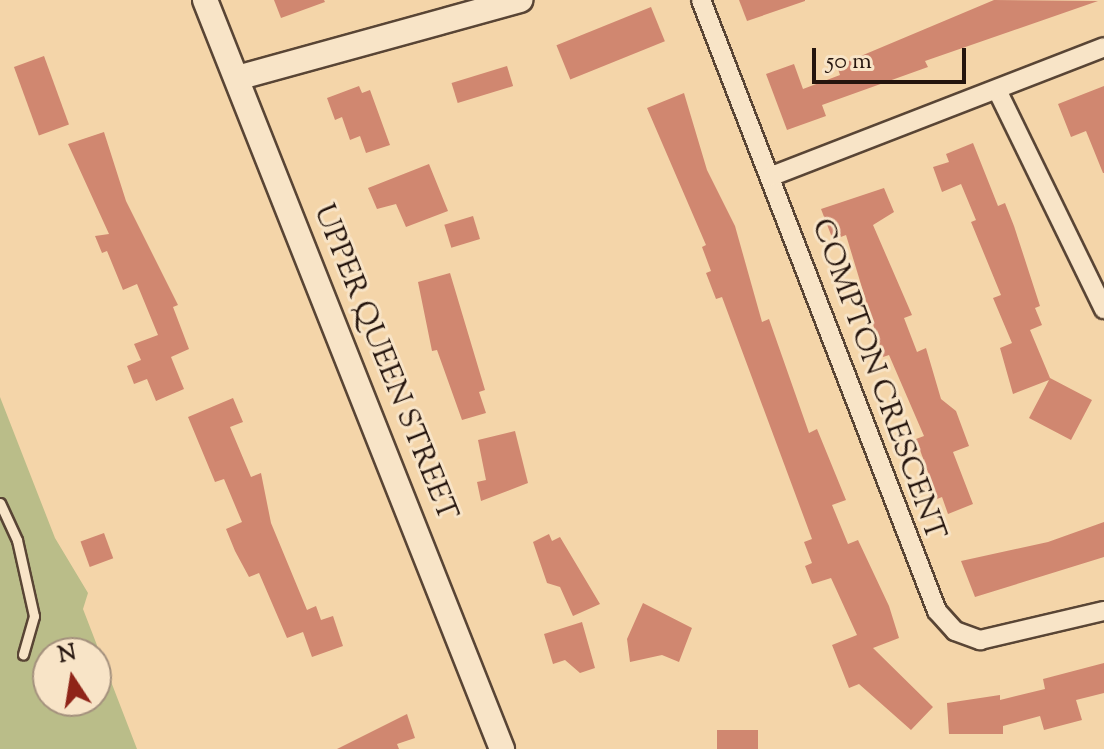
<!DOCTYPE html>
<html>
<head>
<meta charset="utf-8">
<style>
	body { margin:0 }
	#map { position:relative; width:1104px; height:749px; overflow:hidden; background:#f4d5a9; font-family:"Sorts Mill Goudy",serif }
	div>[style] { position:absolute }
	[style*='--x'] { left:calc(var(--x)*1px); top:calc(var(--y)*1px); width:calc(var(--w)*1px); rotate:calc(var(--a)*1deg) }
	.green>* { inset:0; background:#babd89 }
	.building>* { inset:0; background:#d08770; transform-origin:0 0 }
	.roads { filter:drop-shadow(2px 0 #594535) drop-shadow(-2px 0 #594535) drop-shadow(0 2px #594535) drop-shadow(0 -2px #594535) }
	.service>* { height:9px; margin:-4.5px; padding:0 4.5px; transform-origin:4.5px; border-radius:4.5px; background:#f8e4c7 }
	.minor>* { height:18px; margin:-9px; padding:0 9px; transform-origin:9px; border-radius:9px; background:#f8e4c7 }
	.tertiary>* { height:24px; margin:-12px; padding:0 12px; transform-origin:12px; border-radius:12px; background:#f8e4c7 }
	span { translate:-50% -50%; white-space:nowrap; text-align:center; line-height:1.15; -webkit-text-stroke:6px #f8e4c7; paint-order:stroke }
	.street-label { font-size:30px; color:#25150e }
	.north { position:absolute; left:32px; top:637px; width:80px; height:80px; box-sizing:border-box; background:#f8e4c7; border:2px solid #a4917d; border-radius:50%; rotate:348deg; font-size:22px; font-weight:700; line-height:32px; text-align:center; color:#25150e }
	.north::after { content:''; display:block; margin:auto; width:28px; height:36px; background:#8f2418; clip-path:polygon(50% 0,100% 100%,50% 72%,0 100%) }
	.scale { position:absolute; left:812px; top:48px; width:154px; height:36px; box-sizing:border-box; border:4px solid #25150e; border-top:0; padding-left:10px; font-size:24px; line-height:28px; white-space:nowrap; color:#25150e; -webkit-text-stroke:6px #f8e4c7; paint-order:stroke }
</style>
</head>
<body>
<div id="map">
	<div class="green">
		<i style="clip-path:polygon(evenodd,0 397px,55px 538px,88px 593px,83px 609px,137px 749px,0 749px,0 397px,48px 653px,96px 653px,96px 701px,48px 701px,48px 653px)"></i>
	</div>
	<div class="building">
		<i style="clip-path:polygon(274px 0,324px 0,325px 2px,281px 18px)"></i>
		<i style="clip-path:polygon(739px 0,805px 0,805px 1px,747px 21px)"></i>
		<i style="clip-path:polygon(994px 0,1098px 1px,925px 61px,928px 67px,822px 105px,826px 116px,787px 130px,766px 74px,794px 64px,803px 89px,840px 75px,837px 66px)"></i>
		<i style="left:651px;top:7px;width:37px;height:102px;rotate:68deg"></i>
		<i style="left:44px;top:56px;width:73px;height:32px;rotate:70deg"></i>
		<i style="left:507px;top:66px;width:21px;height:58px;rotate:73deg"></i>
		<i style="clip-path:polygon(359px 86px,362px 93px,370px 90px,390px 145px,366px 153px,360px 136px,350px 140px,342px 117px,335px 120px,327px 98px)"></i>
		<i style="clip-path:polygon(1104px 86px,1104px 173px,1103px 173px,1086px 131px,1071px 137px,1058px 104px)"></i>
		<i style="clip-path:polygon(684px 93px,707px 170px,735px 226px,762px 322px,769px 319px,809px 433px,817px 429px,846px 500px,832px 505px,848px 544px,858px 540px,889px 606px,899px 638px,873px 648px,933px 707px,911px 730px,859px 684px,849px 688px,832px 645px,857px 635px,831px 578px,812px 584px,805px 566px,812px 563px,804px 542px,812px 539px,722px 297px,716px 299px,706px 273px,711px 271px,702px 247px,706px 245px,647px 108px)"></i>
		<i style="clip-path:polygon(104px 132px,126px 201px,178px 305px,173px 307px,189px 349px,171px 357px,184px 389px,156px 401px,147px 379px,134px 384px,127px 366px,141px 360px,134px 344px,158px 335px,137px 284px,123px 290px,107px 251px,102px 253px,95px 236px,109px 234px,68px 144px)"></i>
		<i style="clip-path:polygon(973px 143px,998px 206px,1005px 203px,1014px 226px,1040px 306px,1035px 308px,1042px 325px,1030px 330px,1050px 378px,1092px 400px,1071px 440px,1029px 418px,1049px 380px,1013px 394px,1000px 348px,1012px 343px,993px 298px,1001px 295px,971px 222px,976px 220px,961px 184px,942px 192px,933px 167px,949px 162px,946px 154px)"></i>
		<i style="clip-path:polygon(429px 164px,448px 211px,406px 227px,396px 204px,377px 209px,368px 188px)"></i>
		<i style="clip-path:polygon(884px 188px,894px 212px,873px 225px,912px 315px,904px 318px,917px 352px,926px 348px,941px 399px,956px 411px,969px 446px,953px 452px,973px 504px,948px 514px,942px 497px,932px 501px,922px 477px,929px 475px,916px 439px,924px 436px,889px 355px,883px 357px,846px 235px,833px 240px,821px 209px)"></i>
		<i style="left:473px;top:216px;width:24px;height:30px;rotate:73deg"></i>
		<i style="clip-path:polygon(450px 273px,485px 390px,479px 392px,486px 413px,462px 420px,437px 350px,432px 351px,418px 282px)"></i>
		<i style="clip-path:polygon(233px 398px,243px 422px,230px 427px,251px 477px,261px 473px,271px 523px,307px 610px,316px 606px,321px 620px,333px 616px,343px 646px,312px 657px,303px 632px,287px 638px,259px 573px,249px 577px,235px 551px,226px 529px,242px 522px,224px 479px,215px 482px,188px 417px)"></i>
		<i style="clip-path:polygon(515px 431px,528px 483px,481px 501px,477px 482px,486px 480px,478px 440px)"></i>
		<i style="clip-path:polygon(1104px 522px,1104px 557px,975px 597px,961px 561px,1048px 542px)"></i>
		<i style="left:104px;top:533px;width:27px;height:25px;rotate:70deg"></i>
		<i style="clip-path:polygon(549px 534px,552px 541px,560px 537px,600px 604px,573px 616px,560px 587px,547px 583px,533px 542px)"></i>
		<i style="clip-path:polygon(643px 603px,692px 628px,679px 662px,662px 655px,630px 662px,627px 639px)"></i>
		<i style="clip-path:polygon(582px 622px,595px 668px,580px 673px,565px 660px,553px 664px,544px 634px)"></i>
		<i style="clip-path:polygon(1104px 663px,1104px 693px,1076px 700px,1082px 720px,1044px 730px,1040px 716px,1003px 726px,1003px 734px,949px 734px,947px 703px,1000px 695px,1000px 700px,1045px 689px,1043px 679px)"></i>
		<i style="clip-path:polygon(407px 714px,415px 738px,397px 744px,399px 749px,337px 749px)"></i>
		<i style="left:717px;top:730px;width:41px;height:19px"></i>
	</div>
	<div class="roads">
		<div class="service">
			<i style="--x:0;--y:503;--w:41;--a:65.3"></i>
			<i style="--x:17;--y:540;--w:78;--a:77.4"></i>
			<i style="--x:34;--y:616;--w:40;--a:106"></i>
		</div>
		<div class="minor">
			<i style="--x:701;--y:0;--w:655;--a:68.88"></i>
			<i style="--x:937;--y:611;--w:27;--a:48"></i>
			<i style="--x:955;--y:631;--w:27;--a:20"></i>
			<i style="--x:980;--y:640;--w:127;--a:-13.2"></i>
			<i style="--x:997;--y:90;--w:244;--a:64"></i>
			<i style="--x:772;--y:176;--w:356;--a:-21.2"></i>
		</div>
		<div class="tertiary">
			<i style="--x:205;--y:0;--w:806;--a:68.37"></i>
			<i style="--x:237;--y:78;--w:294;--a:-15.4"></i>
		</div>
	</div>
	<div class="street-label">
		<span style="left:384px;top:363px;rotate:68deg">UPPER QUEEN STREET</span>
		<span style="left:877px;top:380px;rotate:70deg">COMPTON CRESCENT</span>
	</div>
	<div class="north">N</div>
	<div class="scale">50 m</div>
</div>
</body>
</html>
